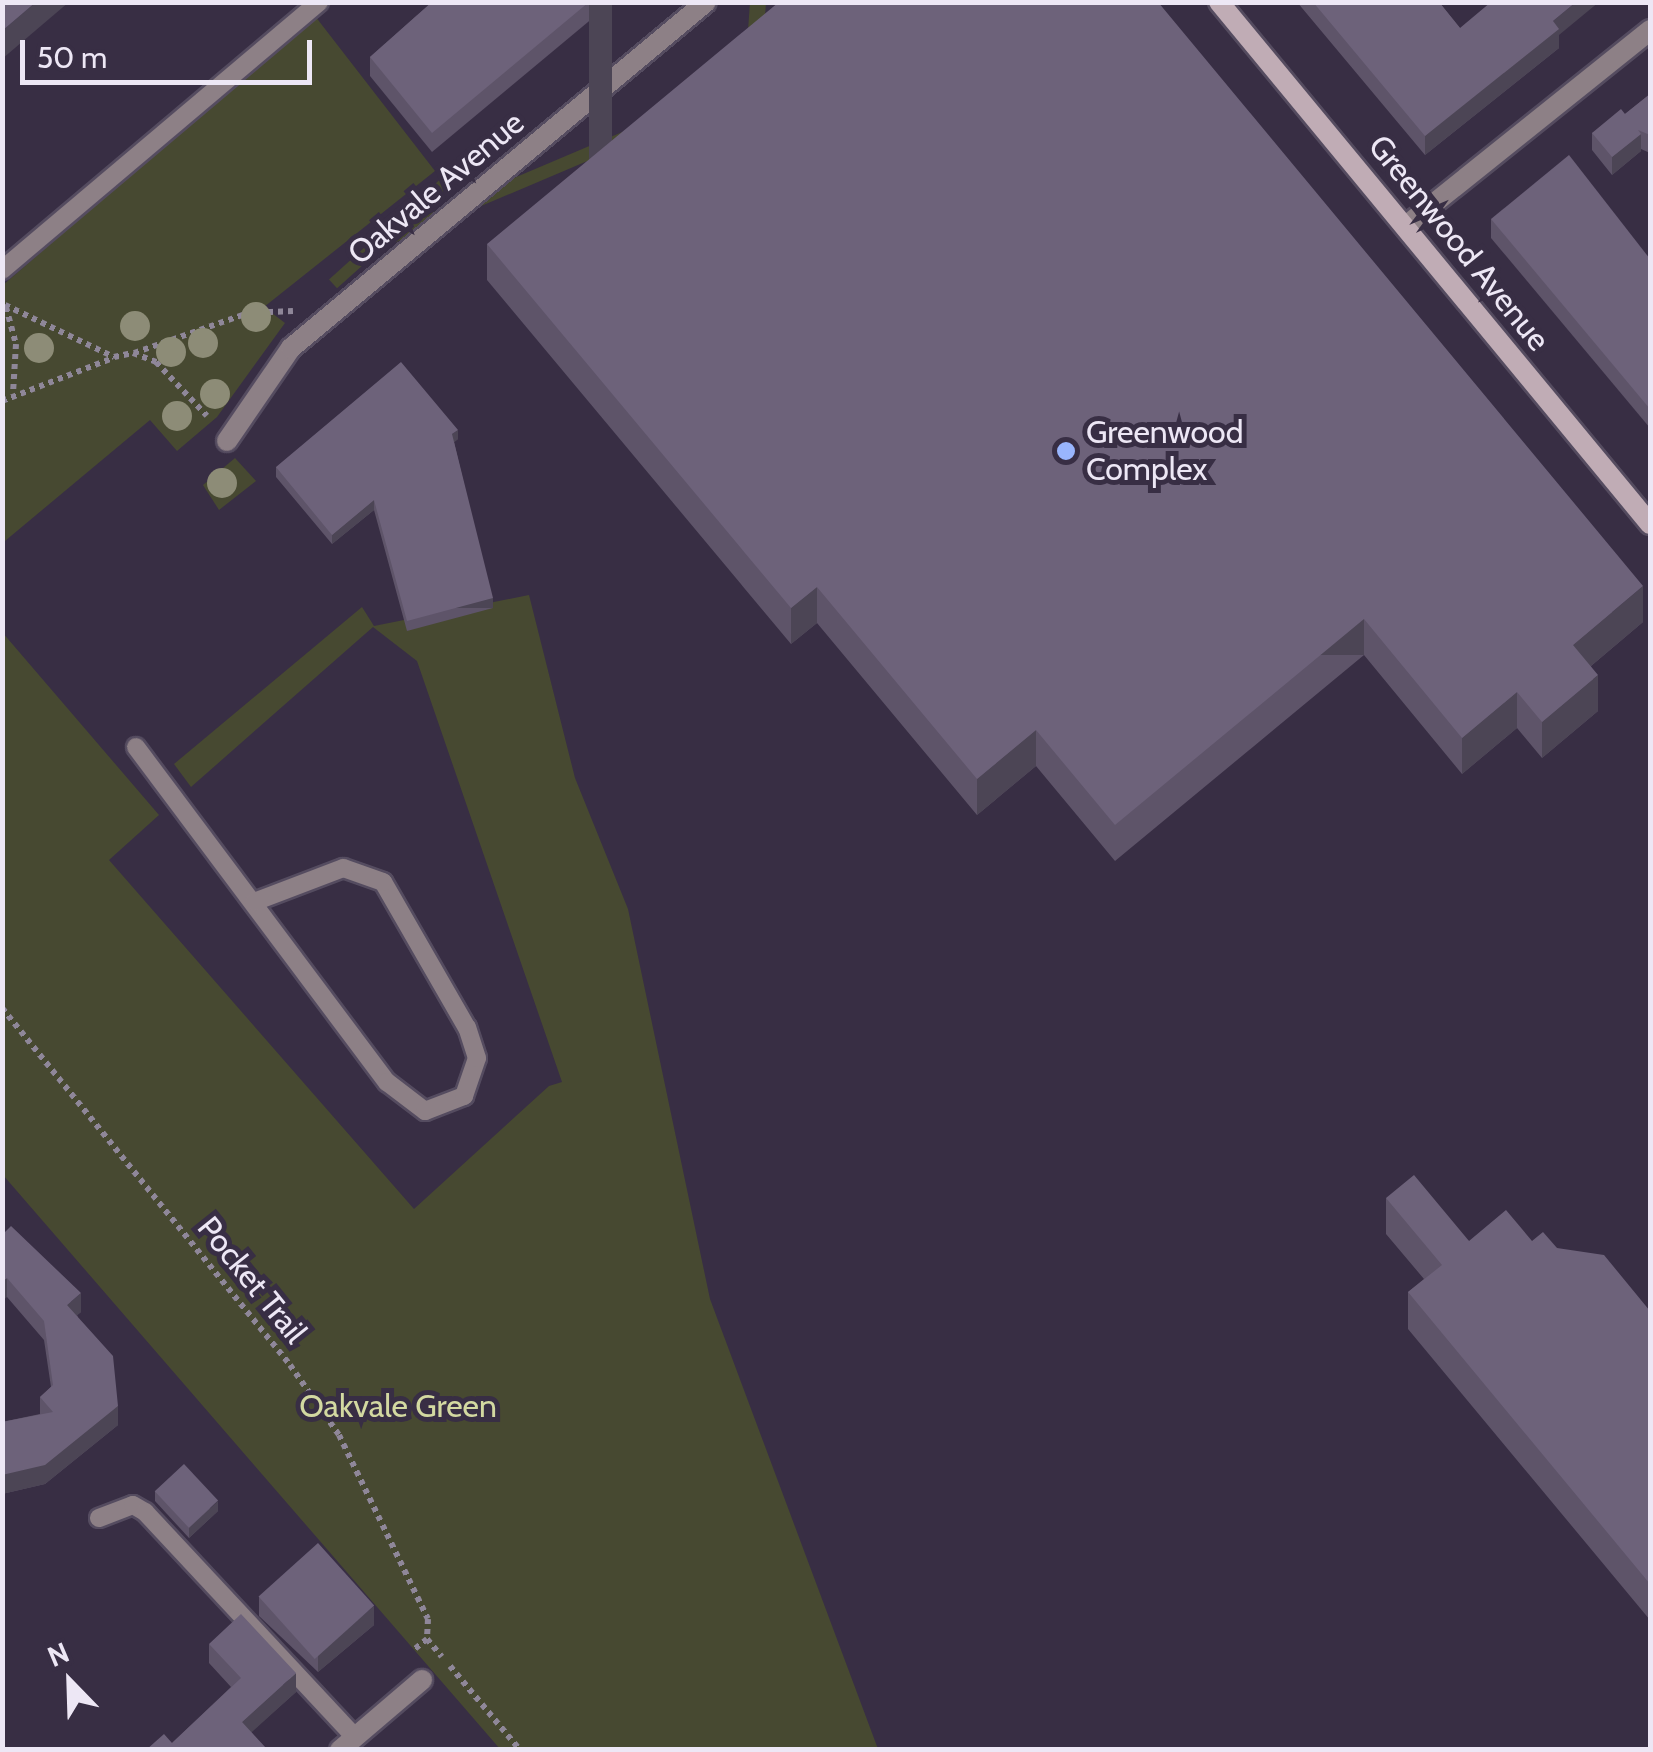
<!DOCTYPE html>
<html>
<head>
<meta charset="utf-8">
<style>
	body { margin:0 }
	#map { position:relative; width:1653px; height:1752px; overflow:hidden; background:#382e44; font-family:Cabin,sans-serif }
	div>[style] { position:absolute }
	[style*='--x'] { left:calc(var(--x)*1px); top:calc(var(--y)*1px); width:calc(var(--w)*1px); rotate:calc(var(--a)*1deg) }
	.green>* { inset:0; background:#474931; transform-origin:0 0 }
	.path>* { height:6px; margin-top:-3px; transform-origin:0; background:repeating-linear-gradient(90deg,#8f8799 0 5px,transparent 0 10px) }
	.roads { filter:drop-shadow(2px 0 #554c60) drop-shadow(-2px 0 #554c60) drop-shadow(0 2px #554c60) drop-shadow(0 -2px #554c60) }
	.lane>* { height:18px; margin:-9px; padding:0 9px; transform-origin:9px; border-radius:9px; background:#8d8086 }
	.street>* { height:20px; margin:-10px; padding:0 10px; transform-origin:10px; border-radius:10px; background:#8d8086 }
	.secondary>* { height:20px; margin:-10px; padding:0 10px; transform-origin:10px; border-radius:10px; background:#c0acb5 }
	.trees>* { width:30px; height:30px; margin:-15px; border-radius:50%; background:#8d8c77 }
	.wall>* { inset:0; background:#5e5469 }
	.shaded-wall>* { inset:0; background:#4c4555; transform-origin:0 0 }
	.building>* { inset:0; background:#6d627a; transform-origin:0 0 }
	.dots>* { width:28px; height:28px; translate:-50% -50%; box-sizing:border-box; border:5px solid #382e44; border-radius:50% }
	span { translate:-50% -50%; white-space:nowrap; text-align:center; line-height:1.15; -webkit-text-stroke:10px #382e44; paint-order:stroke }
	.street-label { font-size:32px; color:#ede7f5 }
	.poi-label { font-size:32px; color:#ede7f5 }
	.left { translate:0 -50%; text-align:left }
	.park-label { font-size:32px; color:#d3d9a1 }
	.frame { position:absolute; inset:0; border:5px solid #ede7f5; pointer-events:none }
	.north { position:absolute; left:20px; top:1632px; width:100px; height:100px; -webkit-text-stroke:8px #382e44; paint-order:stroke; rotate:337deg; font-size:28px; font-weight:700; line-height:40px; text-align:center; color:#ede7f5 }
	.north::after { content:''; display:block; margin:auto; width:35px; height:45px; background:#ede7f5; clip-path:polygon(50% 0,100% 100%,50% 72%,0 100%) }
	.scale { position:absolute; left:20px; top:40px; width:292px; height:45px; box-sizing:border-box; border:5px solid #ede7f5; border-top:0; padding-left:12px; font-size:30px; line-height:35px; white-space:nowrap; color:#ede7f5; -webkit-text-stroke:8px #382e44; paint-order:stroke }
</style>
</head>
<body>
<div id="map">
	<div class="green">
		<i style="left:750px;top:2px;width:16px;height:457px;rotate:4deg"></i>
		<i style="clip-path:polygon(315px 16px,435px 171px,264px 307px,285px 323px,217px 417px,177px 451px,150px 420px,5px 541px,3px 567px,3px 285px)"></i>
		<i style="left:627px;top:130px;width:13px;height:285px;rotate:67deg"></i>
		<i style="left:465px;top:157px;width:12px;height:183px;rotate:48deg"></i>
		<i style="clip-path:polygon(235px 458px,256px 481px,219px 510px,203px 485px)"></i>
		<i style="clip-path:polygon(529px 595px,575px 778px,628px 909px,710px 1299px,878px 1749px,500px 1749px,3px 1175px,2px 632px,159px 815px,109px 860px,414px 1209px,549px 1086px,562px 1082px,417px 661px,373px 627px,191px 787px,174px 764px,362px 607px,374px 626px)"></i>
	</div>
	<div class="path">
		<i style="--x:5;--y:305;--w:121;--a:25.5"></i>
		<i style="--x:114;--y:357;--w:19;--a:-12"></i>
		<i style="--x:133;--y:353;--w:25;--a:21"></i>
		<i style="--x:156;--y:362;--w:74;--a:46.6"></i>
		<i style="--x:6;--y:307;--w:38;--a:75"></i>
		<i style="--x:16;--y:344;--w:49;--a:93.5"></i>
		<i style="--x:134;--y:353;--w:121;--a:-19.3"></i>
		<i style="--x:248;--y:313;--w:45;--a:-2.5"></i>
		<i style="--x:2;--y:401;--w:119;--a:-21.2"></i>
		<i style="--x:2;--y:1008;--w:459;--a:51.1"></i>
		<i style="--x:290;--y:1365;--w:85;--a:55"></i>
		<i style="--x:339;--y:1435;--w:204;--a:64.2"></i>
		<i style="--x:428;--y:1619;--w:20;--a:93"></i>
		<i style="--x:427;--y:1639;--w:19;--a:141"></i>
		<i style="--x:427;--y:1639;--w:23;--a:50"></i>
		<i style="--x:450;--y:1666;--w:109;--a:50.2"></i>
	</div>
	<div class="roads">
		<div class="lane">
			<i style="--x:2;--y:270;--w:415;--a:-40.2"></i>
			<i style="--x:136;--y:747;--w:419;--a:53.2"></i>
			<i style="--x:387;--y:1082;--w:48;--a:37.3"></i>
			<i style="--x:425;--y:1111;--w:42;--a:-21"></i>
			<i style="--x:464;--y:1096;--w:40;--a:-71.1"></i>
			<i style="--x:477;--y:1058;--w:32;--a:-108"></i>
			<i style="--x:467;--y:1028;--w:168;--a:-119.9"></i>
			<i style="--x:383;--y:882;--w:42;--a:-160.7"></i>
			<i style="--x:343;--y:868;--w:95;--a:159.1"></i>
			<i style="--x:99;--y:1518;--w:36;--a:-21"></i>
			<i style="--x:133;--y:1505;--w:14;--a:30"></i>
			<i style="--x:145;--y:1512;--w:306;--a:47"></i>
		</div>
		<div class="street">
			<i style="--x:1407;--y:225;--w:312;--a:-38.7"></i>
			<i style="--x:227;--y:441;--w:113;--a:-55.5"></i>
			<i style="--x:291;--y:348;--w:540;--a:-39.82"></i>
			<i style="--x:340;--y:1750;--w:108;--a:-40.5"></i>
		</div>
		<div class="secondary">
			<i style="--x:1219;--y:2;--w:677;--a:50.45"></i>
		</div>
	</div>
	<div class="trees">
		<i style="left:256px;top:317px"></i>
		<i style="left:135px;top:326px"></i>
		<i style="left:203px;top:343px"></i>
		<i style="left:39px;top:348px"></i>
		<i style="left:171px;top:352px"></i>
		<i style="left:215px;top:394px"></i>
		<i style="left:177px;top:416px"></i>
		<i style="left:222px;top:483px"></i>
	</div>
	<div class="wall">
		<i style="clip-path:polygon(432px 2px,612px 2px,432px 152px,370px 76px,370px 57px)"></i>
		<i style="clip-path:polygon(1297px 2px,1439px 2px,1460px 28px,1559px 35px,1559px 48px,1425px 155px)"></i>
		<i style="clip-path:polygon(1650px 94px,1650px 153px,1641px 149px,1641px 151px,1612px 175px,1592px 150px,1592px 133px,1625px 114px)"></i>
		<i style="clip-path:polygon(1491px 219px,1650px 259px,1650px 428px,1491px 238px)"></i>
		<i style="clip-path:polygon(487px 244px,1643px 622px,1591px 666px,1598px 711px,1542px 758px,1517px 728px,1462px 774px,1364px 655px,1115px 861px,1036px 766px,977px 815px,817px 623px,791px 644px,487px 280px)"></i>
		<i style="clip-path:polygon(458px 439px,454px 442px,493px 608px,407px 631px,374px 510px,332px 544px,276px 477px,276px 467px)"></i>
		<i style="clip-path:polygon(1386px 1198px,1469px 1241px,1532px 1241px,1557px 1248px,1650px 1311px,1650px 1620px,1408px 1329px,1408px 1292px,1424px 1279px,1386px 1234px)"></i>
		<i style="clip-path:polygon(2px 1229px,81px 1312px,77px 1315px,118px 1425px,45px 1484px,2px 1494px,2px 1422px,40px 1414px,40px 1397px,51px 1387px,44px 1340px,7px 1297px)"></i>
		<i style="clip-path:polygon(155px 1491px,218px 1511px,189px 1538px,155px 1501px)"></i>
		<i style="clip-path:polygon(259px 1597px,374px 1625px,318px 1672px,259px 1616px)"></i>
		<i style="clip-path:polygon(209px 1644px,296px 1692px,251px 1732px,266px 1750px,172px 1743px,231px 1687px,209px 1663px)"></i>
	</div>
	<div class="shaded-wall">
		<i style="clip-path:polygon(36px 2px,69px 2px,2px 59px,2px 31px)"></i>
		<i style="left:589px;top:2px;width:23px;height:204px"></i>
		<i style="clip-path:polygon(1576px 2px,1599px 2px,1559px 35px,1559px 48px,1425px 155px,1425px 136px,1553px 21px)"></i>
		<i style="clip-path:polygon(1641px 134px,1641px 151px,1612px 175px,1612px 157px)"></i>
		<i style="clip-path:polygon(458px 430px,458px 439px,452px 444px,452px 434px)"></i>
		<i style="clip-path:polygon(374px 500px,374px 510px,332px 544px,332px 535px)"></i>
		<i style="clip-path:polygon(1643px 586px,1643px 622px,1573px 681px,1573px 645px)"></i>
		<i style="clip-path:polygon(817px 587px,817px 623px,791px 644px,791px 608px)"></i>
		<i style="left:493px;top:598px;width:10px;height:89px;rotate:90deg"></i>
		<i style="left:1364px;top:619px;width:36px;height:323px;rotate:90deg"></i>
		<i style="clip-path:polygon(1598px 675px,1598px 711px,1542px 758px,1542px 722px)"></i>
		<i style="clip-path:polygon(1517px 692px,1517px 728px,1462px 774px,1462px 738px)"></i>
		<i style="clip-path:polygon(1036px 730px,1036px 766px,977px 815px,977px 779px)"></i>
		<i style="clip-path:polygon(7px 1278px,7px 1297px,2px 1301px,2px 1282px)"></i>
		<i style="clip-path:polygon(81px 1293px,81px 1312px,67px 1324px,67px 1305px)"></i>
		<i style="clip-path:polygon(118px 1406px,118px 1425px,45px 1484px,2px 1494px,2px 1475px)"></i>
		<i style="clip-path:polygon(218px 1501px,218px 1511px,189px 1538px,189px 1528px)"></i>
		<i style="clip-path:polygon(374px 1606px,374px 1625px,318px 1672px,318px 1653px)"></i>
		<i style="clip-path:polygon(296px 1673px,296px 1692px,242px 1741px,242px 1722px)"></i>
	</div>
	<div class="building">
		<i style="clip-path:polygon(2px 2px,36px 2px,2px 31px)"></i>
		<i style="clip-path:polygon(432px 2px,589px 2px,432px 133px,370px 57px)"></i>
		<i style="clip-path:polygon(779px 2px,1158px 2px,1643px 586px,1573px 645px,1598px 675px,1542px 722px,1517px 692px,1462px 738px,1364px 619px,1115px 825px,1036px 730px,977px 779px,817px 587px,791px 608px,487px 244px)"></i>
		<i style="clip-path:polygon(1313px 2px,1439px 2px,1460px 28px,1491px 2px,1576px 2px,1553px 21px,1559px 29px,1425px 136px)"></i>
		<i style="clip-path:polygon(1650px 94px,1650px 135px,1638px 130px,1641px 134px,1612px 157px,1592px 133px,1621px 109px,1625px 114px)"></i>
		<i style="clip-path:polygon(1569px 155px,1650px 259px,1650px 409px,1491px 219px)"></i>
		<i style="clip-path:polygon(401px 362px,458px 430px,452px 434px,493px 598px,407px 621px,374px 500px,332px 535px,276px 467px)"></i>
		<i style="clip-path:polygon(1414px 1175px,1469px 1241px,1506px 1210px,1532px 1241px,1543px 1232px,1557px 1248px,1604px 1255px,1650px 1311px,1650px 1584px,1408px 1292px,1442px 1265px,1386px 1198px)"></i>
		<i style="clip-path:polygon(11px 1226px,81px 1293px,67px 1305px,113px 1356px,118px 1406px,45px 1465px,2px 1475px,2px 1422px,53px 1412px,40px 1397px,53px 1385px,44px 1321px,7px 1278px,2px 1282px,2px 1229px,5px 1232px)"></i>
		<i style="left:184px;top:1464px;width:50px;height:40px;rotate:47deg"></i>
		<i style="left:318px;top:1543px;width:84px;height:80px;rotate:48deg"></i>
		<i style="clip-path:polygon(241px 1614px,296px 1673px,242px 1722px,266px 1748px,264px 1750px,146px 1750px,164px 1734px,172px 1743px,241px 1678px,209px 1644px)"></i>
	</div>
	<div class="dots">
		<i style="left:1066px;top:451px;background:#99b5fd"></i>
	</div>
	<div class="street-label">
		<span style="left:436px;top:188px;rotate:-40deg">Oakvale Avenue</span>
		<span style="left:1459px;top:243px;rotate:51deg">Greenwood Avenue</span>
		<span style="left:252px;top:1280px;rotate:51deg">Pocket Trail</span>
	</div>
	<div class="poi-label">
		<span class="left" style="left:1086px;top:451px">Greenwood<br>Complex</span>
	</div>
	<div class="park-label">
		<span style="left:398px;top:1406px">Oakvale Green</span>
	</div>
	<div class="frame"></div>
	<div class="north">N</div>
	<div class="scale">50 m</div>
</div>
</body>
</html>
